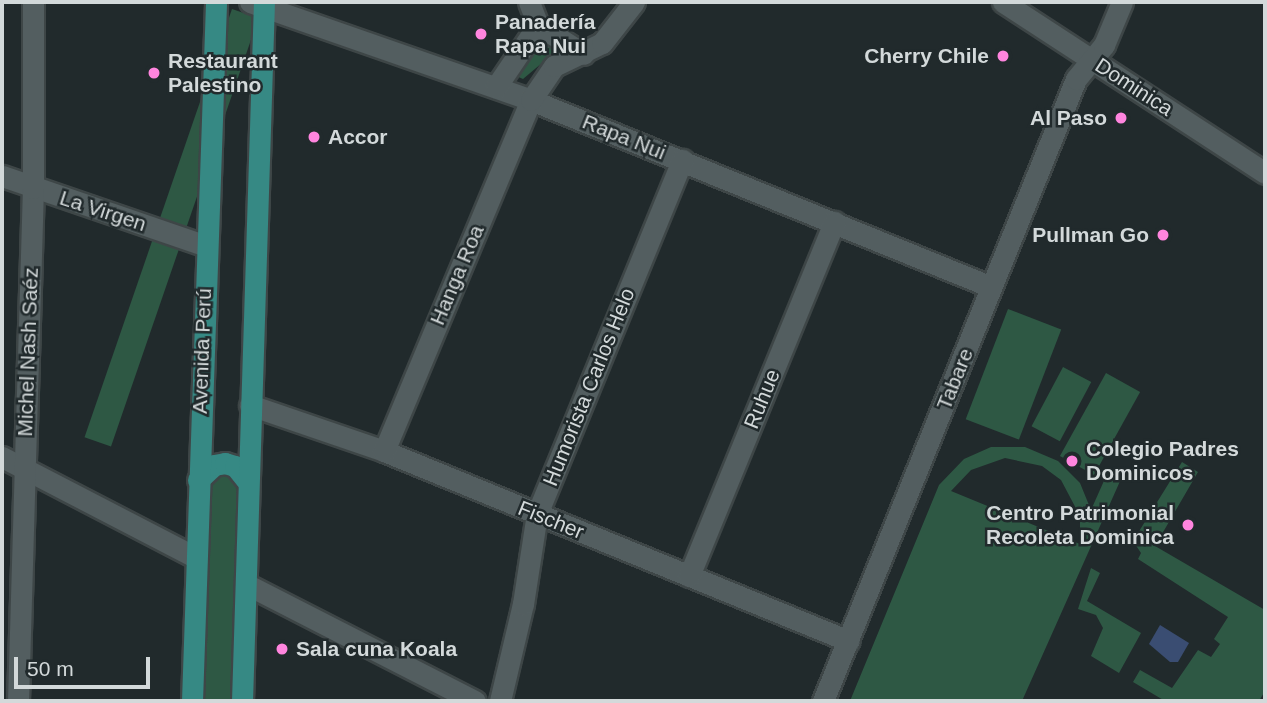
<!DOCTYPE html>
<html>
<head>
<meta charset="utf-8">
<style>
	body { margin:0 }
	#map { position:relative; width:1267px; height:703px; overflow:hidden; background:#212a2c; font-family:Helvetica,sans-serif }
	div>[style] { position:absolute }
	[style*='--x'] { left:calc(var(--x)*1px); top:calc(var(--y)*1px); width:calc(var(--w)*1px); rotate:calc(var(--a)*1deg) }
	.green>* { inset:0; background:#2e5844; transform-origin:0 0 }
	.water>* { inset:0; background:#3a4d72 }
	.roads { filter:drop-shadow(2px 0 #3e4647) drop-shadow(-2px 0 #3e4647) drop-shadow(0 2px #3e4647) drop-shadow(0 -2px #3e4647) }
	.minor>* { height:21px; margin:-10.5px; padding:0 10.5px; transform-origin:10.5px; border-radius:10.5px; background:#535e60 }
	.major>* { height:21px; margin:-10.5px; padding:0 10.5px; transform-origin:10.5px; border-radius:10.5px; background:#368984 }
	.dots>* { width:19px; height:19px; translate:-50% -50%; box-sizing:border-box; border:4px solid #212a2c; border-radius:50% }
	span { translate:-50% -50%; white-space:nowrap; text-align:center; line-height:1.15; -webkit-text-stroke:5px #212a2c; paint-order:stroke }
	.poi-label { font-size:21px; color:#d3d9da; font-weight:700 }
	.left { translate:0 -50%; text-align:left }
	.right { translate:-100% -50%; text-align:right }
	.street-label { font-size:21px; color:#d3d9da }
	.frame { position:absolute; inset:0; border:4px solid #d3d9da; pointer-events:none }
	.scale { position:absolute; left:14px; top:657px; width:136px; height:32px; box-sizing:border-box; border:4px solid #d3d9da; border-top:0; padding-left:9px; font-size:21px; line-height:24px; white-space:nowrap; color:#d3d9da; -webkit-text-stroke:5px #212a2c; paint-order:stroke }
</style>
</head>
<body>
<div id="map">
	<div class="green">
		<i style="left:232px;top:9px;width:28px;height:453px;rotate:19deg"></i>
		<i style="clip-path:polygon(532px 33px,561px 47px,523px 79px,514px 75px)"></i>
		<i style="left:1008px;top:309px;width:57px;height:118px;rotate:21deg"></i>
		<i style="left:1063px;top:367px;width:32px;height:67px;rotate:28deg"></i>
		<i style="left:1106px;top:373px;width:39px;height:95px;rotate:29deg"></i>
		<i style="clip-path:polygon(evenodd,991px 447px,1025px 447px,1058px 461px,1080px 483px,1091px 510px,1107px 474px,1121px 479px,1022px 701px,850px 701px,939px 485px,964px 459px,991px 447px,1005px 458px,1042px 466px,1061px 480px,1080px 516px,1080px 544px,951px 491px,971px 470px,1005px 458px)"></i>
		<i style="clip-path:polygon(1182px 462px,1198px 472px,1155px 546px,1265px 610px,1265px 691px,1259px 701px,1165px 701px,1133px 682px,1140px 670px,1172px 688px,1198px 650px,1211px 657px,1220px 644px,1214px 639px,1228px 617px,1138px 559px,1141px 553px,1133px 541px)"></i>
		<i style="clip-path:polygon(219px 476px,231px 477px,242px 491px,234px 701px,204px 701px,210px 489px)"></i>
		<i style="clip-path:polygon(1091px 568px,1100px 573px,1087px 601px,1141px 633px,1119px 673px,1091px 656px,1103px 628px,1096px 615px,1078px 609px)"></i>
	</div>
	<div class="water">
		<i style="clip-path:polygon(1160px 625px,1189px 643px,1178px 662px,1170px 662px,1149px 644px)"></i>
	</div>
	<div class="roads">
		<div class="minor">
			<i style="--x:250;--y:2;--w:298;--a:19.2"></i>
			<i style="--x:531;--y:100;--w:497;--a:22.1"></i>
			<i style="--x:529;--y:2;--w:25;--a:69"></i>
			<i style="--x:1003;--y:2;--w:313;--a:33.1"></i>
			<i style="--x:538;--y:25;--w:54;--a:32.2"></i>
			<i style="--x:496;--y:87;--w:75;--a:-55.9"></i>
			<i style="--x:2;--y:176;--w:216;--a:18.9"></i>
			<i style="--x:250;--y:405;--w:142;--a:18.9"></i>
			<i style="--x:384;--y:451;--w:502;--a:22.23"></i>
			<i style="--x:384;--y:451;--w:381;--a:-67.3"></i>
			<i style="--x:531;--y:100;--w:41;--a:-55.9"></i>
			<i style="--x:554;--y:66;--w:53;--a:-25.6"></i>
			<i style="--x:602;--y:43;--w:52;--a:-52"></i>
			<i style="--x:2;--y:457;--w:217;--a:27.4"></i>
			<i style="--x:689;--y:576;--w:383;--a:-67.7"></i>
			<i style="--x:246;--y:584;--w:257;--a:27.1"></i>
			<i style="--x:18;--y:701;--w:513;--a:-88.33"></i>
			<i style="--x:33;--y:188;--w:186;--a:-90"></i>
			<i style="--x:500;--y:701;--w:100;--a:-76.7"></i>
			<i style="--x:523;--y:604;--w:91;--a:-81.2"></i>
			<i style="--x:537;--y:514;--w:383;--a:-67.7"></i>
			<i style="--x:823;--y:701;--w:671;--a:-67.87"></i>
			<i style="--x:1076;--y:79;--w:44;--a:-50.5"></i>
			<i style="--x:1104;--y:45;--w:47;--a:-67.3"></i>
		</div>
		<div class="major">
			<i style="--x:198;--y:480;--w:22;--a:-43"></i>
			<i style="--x:214;--y:465;--w:11;--a:-10"></i>
			<i style="--x:225;--y:463;--w:10;--a:17"></i>
			<i style="--x:235;--y:466;--w:21;--a:51"></i>
			<i style="--x:192;--y:701;--w:699;--a:-88.03"></i>
			<i style="--x:242;--y:701;--w:699;--a:-88.2"></i>
		</div>
	</div>
	<div class="dots">
		<i style="left:481px;top:34px;background:#ff85de"></i>
		<i style="left:1003px;top:56px;background:#ff85de"></i>
		<i style="left:154px;top:73px;background:#ff85de"></i>
		<i style="left:1121px;top:118px;background:#ff85de"></i>
		<i style="left:314px;top:137px;background:#ff85de"></i>
		<i style="left:1163px;top:235px;background:#ff85de"></i>
		<i style="left:1072px;top:461px;background:#ff85de"></i>
		<i style="left:1188px;top:525px;background:#ff85de"></i>
		<i style="left:282px;top:649px;background:#ff85de"></i>
	</div>
	<div class="poi-label">
		<span class="left" style="left:495px;top:34px">Panadería<br>Rapa Nui</span>
		<span class="right" style="left:989px;top:56px">Cherry Chile</span>
		<span class="left" style="left:168px;top:73px">Restaurant<br>Palestino</span>
		<span class="right" style="left:1107px;top:118px">Al Paso</span>
		<span class="left" style="left:328px;top:137px">Accor</span>
		<span class="right" style="left:1149px;top:235px">Pullman Go</span>
		<span class="left" style="left:1086px;top:461px">Colegio Padres<br>Dominicos</span>
		<span class="right" style="left:1174px;top:525px">Centro Patrimonial<br>Recoleta Dominica</span>
		<span class="left" style="left:296px;top:649px">Sala cuna Koala</span>
	</div>
	<div class="street-label">
		<span style="left:1134px;top:87px;rotate:33deg">Dominica</span>
		<span style="left:624px;top:137px;rotate:22deg">Rapa Nui</span>
		<span style="left:103px;top:211px;rotate:18deg">La Virgen</span>
		<span style="left:457px;top:275px;rotate:-67deg">Hanga Roa</span>
		<span style="left:202px;top:351px;rotate:-88deg">Avenida Perú</span>
		<span style="left:28px;top:352px;rotate:-88deg">Michel Nash Saéz</span>
		<span style="left:955px;top:379px;rotate:-68deg">Tabare</span>
		<span style="left:589px;top:387px;rotate:-68deg">Humorista Carlos Helo</span>
		<span style="left:762px;top:399px;rotate:-68deg">Ruhue</span>
		<span style="left:551px;top:520px;rotate:22deg">Fischer</span>
	</div>
	<div class="frame"></div>
	<div class="scale">50 m</div>
</div>
</body>
</html>
